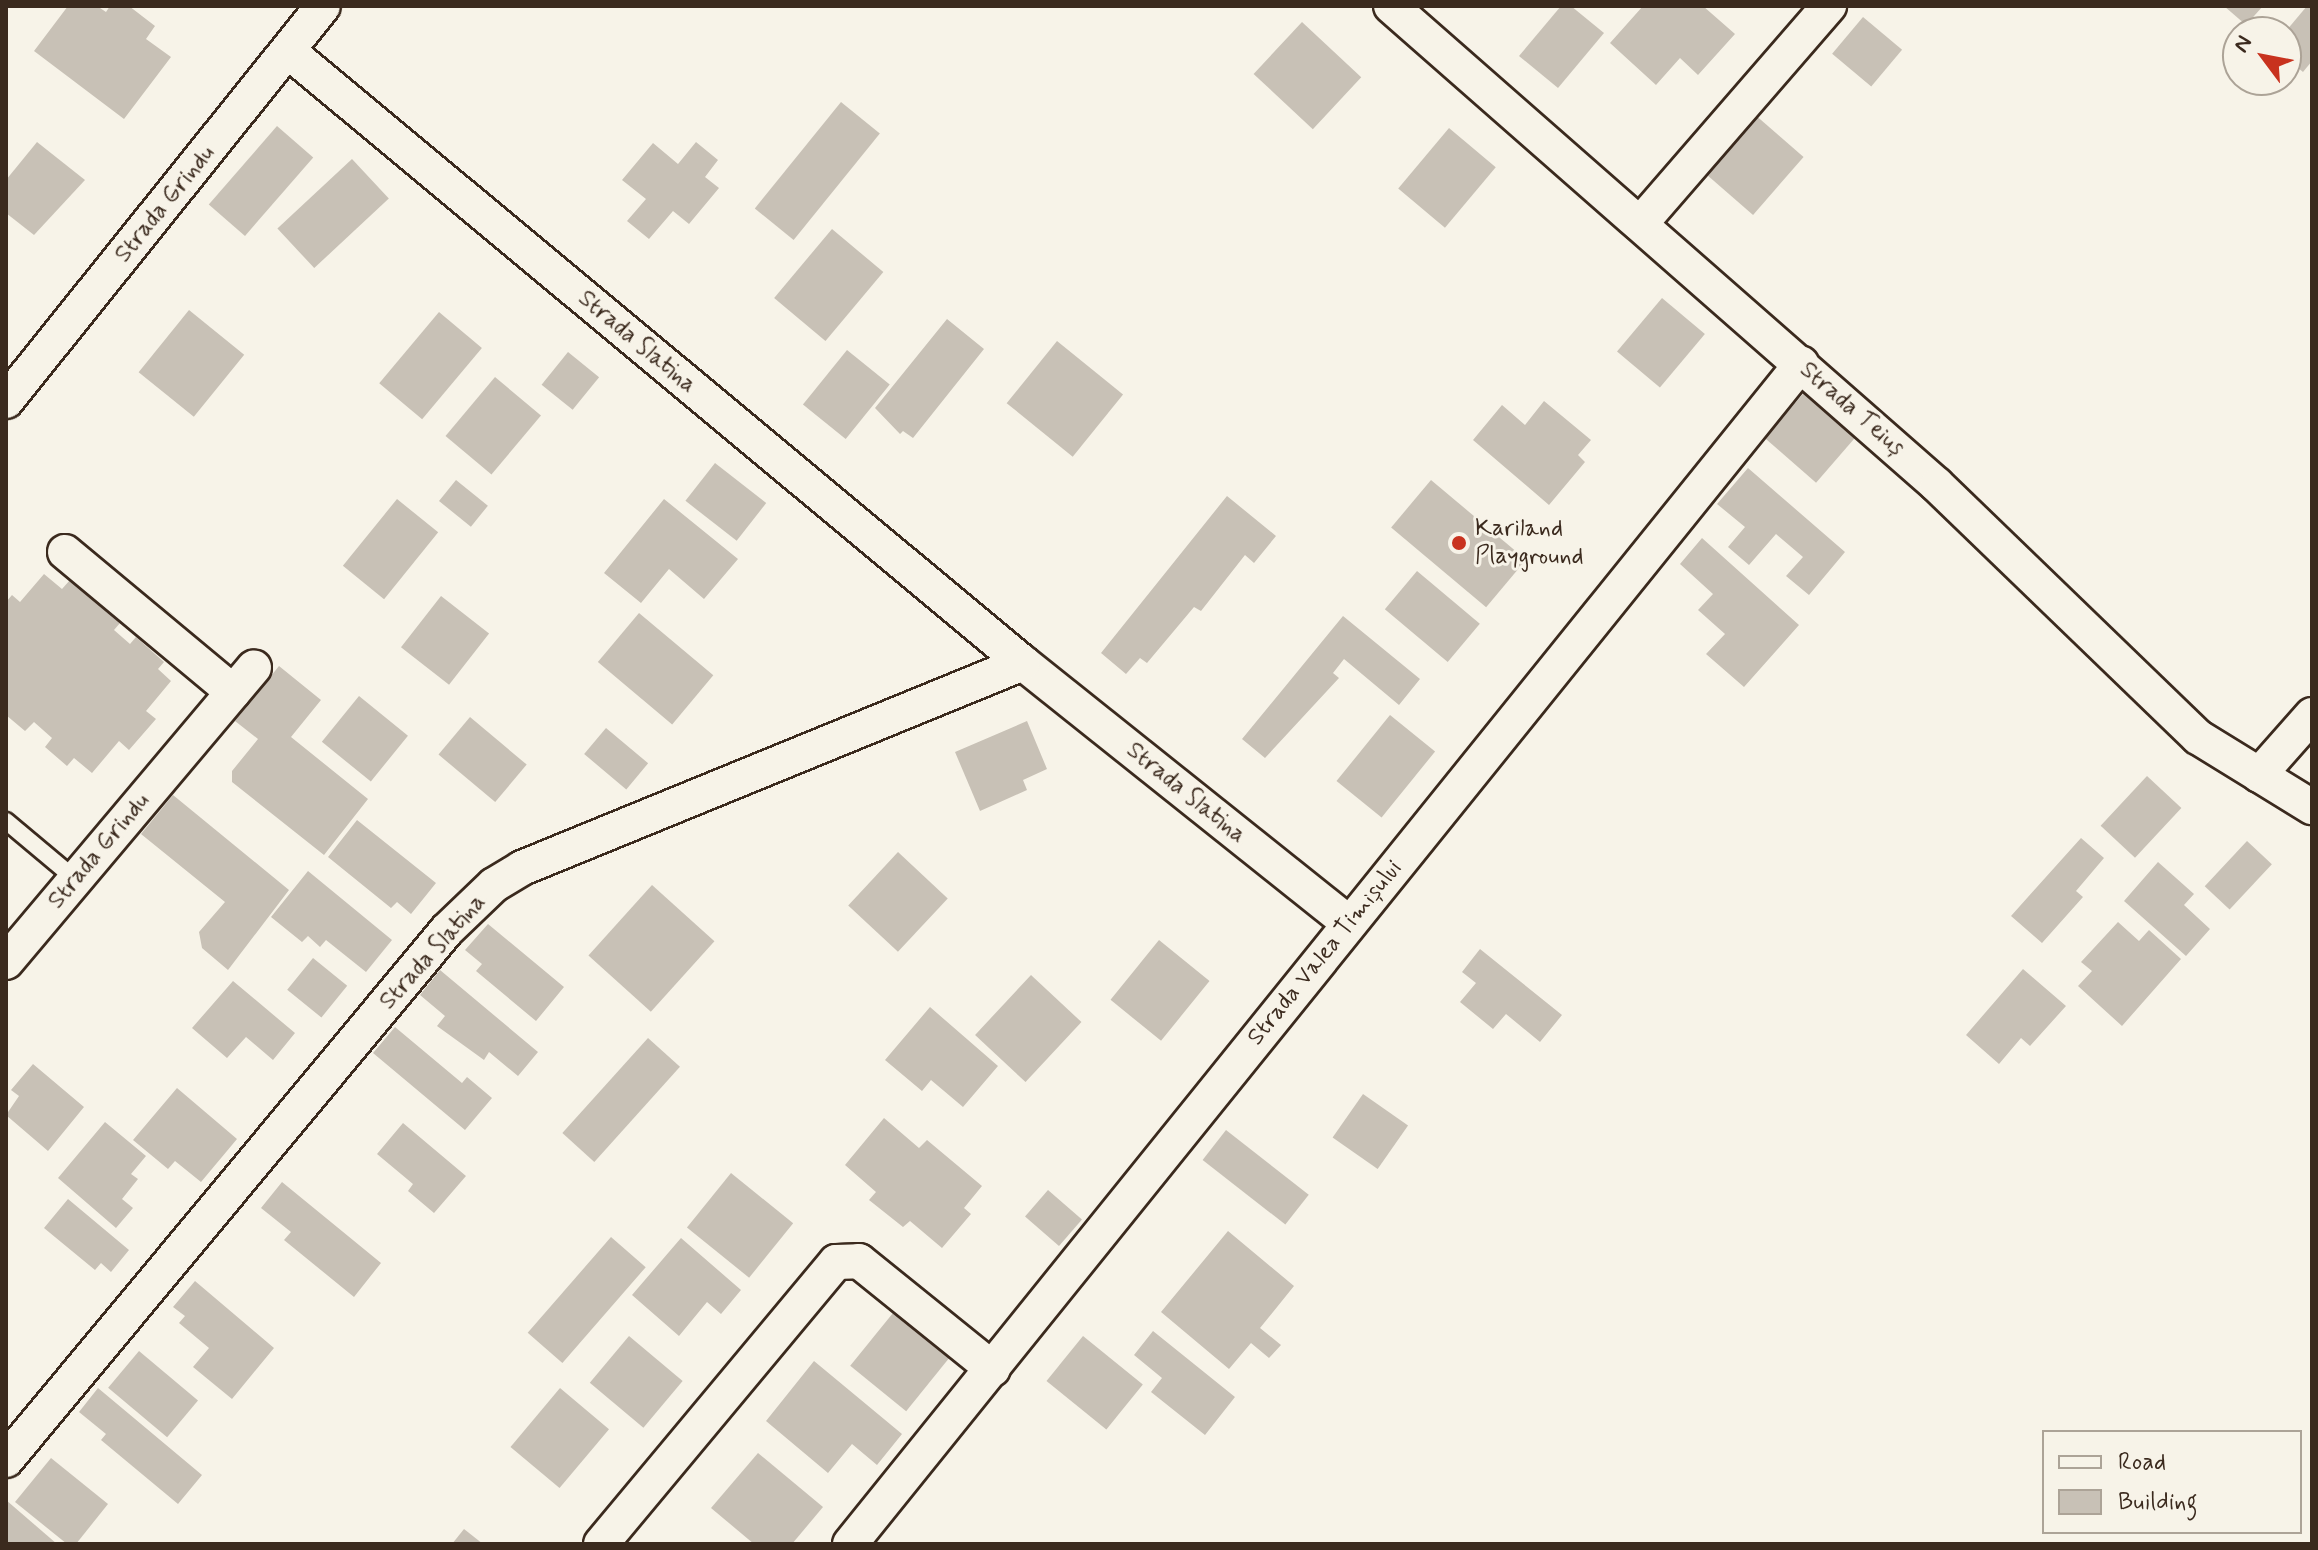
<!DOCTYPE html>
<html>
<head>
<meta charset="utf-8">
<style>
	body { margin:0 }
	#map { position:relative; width:2318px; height:1550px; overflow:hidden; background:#f7f3e8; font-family:Mynerve,sans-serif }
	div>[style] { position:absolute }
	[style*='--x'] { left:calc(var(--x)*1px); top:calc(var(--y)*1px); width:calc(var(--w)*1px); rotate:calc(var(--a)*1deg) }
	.building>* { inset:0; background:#c8c1b6; transform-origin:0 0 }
	.roads { filter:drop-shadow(2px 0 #3b2a1e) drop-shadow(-2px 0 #3b2a1e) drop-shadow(0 2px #3b2a1e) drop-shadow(0 -2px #3b2a1e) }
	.lane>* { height:16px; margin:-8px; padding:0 8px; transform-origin:8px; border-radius:8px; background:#f7f3e8 }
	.street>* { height:34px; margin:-17px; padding:0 17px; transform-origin:17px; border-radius:17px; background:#f7f3e8 }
	.dots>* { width:22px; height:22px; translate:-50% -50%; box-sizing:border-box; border:4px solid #f7f3e8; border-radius:50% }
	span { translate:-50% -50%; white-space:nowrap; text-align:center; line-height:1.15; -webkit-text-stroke:6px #f7f3e8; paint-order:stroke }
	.street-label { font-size:24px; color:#3b2a1e }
	.poi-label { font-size:24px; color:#3b2a1e }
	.left { translate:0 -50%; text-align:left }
	.frame { position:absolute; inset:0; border:8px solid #3b2a1e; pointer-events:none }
	.legend { position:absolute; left:2042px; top:1430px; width:260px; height:104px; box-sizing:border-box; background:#f7f3e8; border:2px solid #aca397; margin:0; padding:10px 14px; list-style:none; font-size:24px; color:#3b2a1e }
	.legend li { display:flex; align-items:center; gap:16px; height:40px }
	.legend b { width:40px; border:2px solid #aca397 }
	.north { position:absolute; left:2222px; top:16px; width:80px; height:80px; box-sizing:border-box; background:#f7f3e8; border:2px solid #aca397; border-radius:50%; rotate:302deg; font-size:22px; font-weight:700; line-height:32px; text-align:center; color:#3b2a1e }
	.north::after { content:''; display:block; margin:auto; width:28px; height:36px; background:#c8321e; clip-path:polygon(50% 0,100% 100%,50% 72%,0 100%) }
</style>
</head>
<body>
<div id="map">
	<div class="building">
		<i style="clip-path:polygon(68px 6px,97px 6px,106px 12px,110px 6px,129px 6px,155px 26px,146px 39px,171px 57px,124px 119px,34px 51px)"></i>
		<i style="clip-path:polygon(1561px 6px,1571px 6px,1604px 33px,1558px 88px,1519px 56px)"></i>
		<i style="clip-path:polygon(1643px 6px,1703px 6px,1735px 34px,1698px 75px,1680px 58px,1656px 85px,1610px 43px)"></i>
		<i style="clip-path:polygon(2224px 6px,2263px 6px,2246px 25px)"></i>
		<i style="clip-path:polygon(2307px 6px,2312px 6px,2312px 61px,2303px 72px,2286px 58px,2286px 31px)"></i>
		<i style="left:1863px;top:17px;width:51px;height:48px;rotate:40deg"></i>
		<i style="left:1302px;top:22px;width:81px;height:71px;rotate:43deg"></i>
		<i style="left:841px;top:102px;width:50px;height:137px;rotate:39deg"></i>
		<i style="left:1753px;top:113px;width:67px;height:77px;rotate:41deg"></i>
		<i style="left:277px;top:126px;width:48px;height:104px;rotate:41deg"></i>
		<i style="left:1449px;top:128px;width:61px;height:79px;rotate:40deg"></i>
		<i style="clip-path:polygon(37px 142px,85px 180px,34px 235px,6px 213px,6px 180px)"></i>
		<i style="clip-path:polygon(696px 142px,718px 160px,705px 177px,719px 188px,689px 224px,673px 211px,649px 239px,627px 221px,646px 199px,622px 180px,653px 143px,678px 164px)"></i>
		<i style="left:352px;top:159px;width:54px;height:102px;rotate:47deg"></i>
		<i style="left:832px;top:229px;width:67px;height:90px;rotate:40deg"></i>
		<i style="left:1662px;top:298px;width:56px;height:70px;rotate:40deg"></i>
		<i style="left:189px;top:310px;width:71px;height:80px;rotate:39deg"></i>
		<i style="left:439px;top:312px;width:56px;height:93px;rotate:40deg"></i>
		<i style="clip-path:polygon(947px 319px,984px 349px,913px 438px,903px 431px,900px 434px,875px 408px)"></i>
		<i style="left:1057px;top:341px;width:85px;height:80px;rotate:39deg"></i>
		<i style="left:847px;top:350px;width:55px;height:70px;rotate:39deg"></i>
		<i style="left:568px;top:352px;width:40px;height:42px;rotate:39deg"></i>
		<i style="left:495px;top:377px;width:60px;height:77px;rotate:40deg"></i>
		<i style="left:1810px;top:386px;width:68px;height:69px;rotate:41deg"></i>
		<i style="clip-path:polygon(1544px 401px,1591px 440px,1578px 455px,1585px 462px,1549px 505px,1473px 440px,1502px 405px,1525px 425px)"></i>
		<i style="left:715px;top:463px;width:65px;height:48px;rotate:38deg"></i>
		<i style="clip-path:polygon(1748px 468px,1845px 552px,1809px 595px,1786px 576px,1803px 557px,1776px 534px,1749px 565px,1728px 547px,1745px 527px,1717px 504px)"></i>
		<i style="left:456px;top:480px;width:41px;height:27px;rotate:39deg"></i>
		<i style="left:1431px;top:480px;width:124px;height:62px;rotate:40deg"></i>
		<i style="clip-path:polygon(1227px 496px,1276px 536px,1254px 563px,1245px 555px,1201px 611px,1194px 607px,1147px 663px,1140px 658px,1126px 674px,1101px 653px)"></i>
		<i style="left:397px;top:499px;width:53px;height:86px;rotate:39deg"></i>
		<i style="clip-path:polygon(664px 499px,738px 559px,704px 599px,669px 569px,641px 603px,604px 573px)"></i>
		<i style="clip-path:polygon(1702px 538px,1799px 625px,1744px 687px,1706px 654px,1725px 634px,1698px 610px,1713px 594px,1680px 564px)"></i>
		<i style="left:1417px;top:571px;width:82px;height:50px;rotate:40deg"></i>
		<i style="clip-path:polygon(44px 574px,62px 589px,70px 580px,120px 623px,114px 630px,130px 644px,136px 637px,164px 662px,158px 669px,171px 681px,146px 711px,156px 719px,129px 750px,119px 741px,92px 773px,74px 758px,67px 766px,45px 747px,52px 738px,34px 722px,25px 731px,6px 715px,6px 602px,12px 595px,20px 602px)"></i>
		<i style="left:441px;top:596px;width:61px;height:65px;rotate:38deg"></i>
		<i style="left:639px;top:613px;width:97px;height:64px;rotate:40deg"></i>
		<i style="clip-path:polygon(1343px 616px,1420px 679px,1399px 705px,1344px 659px,1333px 673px,1339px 678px,1265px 758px,1242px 739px)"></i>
		<i style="clip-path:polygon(279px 666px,321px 700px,291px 737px,368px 799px,324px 855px,232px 782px,232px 771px,258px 739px,235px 721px)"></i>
		<i style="left:359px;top:696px;width:63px;height:59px;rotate:39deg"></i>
		<i style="left:1390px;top:715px;width:58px;height:85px;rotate:39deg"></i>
		<i style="left:470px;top:717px;width:74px;height:49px;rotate:40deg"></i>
		<i style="clip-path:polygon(1027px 721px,1047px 769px,1023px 780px,1027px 790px,980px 811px,955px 752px)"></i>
		<i style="left:606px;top:728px;width:55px;height:34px;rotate:40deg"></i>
		<i style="left:2147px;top:776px;width:47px;height:68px;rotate:43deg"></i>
		<i style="clip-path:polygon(173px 795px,289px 890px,228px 970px,202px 948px,199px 932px,225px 902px,141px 834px)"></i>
		<i style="clip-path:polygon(357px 820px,436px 883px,411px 914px,397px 902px,391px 908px,328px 857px)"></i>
		<i style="clip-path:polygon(2081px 838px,2104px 858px,2076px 891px,2083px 897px,2042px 943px,2011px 916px)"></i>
		<i style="left:2247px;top:841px;width:34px;height:62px;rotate:43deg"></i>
		<i style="left:898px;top:852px;width:68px;height:73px;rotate:43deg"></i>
		<i style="clip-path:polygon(2158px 862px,2194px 894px,2184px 905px,2210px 929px,2186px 956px,2124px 901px)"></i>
		<i style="clip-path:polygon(308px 871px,392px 940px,366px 972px,326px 940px,320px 947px,308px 936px,302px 942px,271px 917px)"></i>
		<i style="left:652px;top:885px;width:84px;height:95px;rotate:42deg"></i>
		<i style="clip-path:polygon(2118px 922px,2139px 941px,2149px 930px,2181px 959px,2122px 1026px,2078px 986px,2092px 971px,2081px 962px)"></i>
		<i style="clip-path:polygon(488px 924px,564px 987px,536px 1021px,476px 971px,482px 964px,465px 950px)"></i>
		<i style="left:1159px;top:940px;width:65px;height:77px;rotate:39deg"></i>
		<i style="clip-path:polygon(1480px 949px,1562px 1015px,1540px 1042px,1506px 1014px,1493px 1029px,1460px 1002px,1476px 983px,1462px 972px)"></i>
		<i style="left:313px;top:958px;width:44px;height:41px;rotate:39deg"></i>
		<i style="clip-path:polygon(2023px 969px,2066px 1006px,2030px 1046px,2021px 1038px,1999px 1064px,1966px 1035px)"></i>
		<i style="clip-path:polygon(440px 970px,538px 1052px,518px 1076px,489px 1052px,484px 1060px,437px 1026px,445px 1016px,420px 995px)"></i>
		<i style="left:1031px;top:975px;width:69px;height:82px;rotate:43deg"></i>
		<i style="clip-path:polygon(233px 981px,295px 1033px,273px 1060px,246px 1037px,227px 1058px,192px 1028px)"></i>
		<i style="clip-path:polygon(930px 1007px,998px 1066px,963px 1107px,931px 1080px,922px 1091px,885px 1060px)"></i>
		<i style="clip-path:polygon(395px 1027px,462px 1083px,467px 1077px,492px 1098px,465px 1130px,373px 1053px)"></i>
		<i style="left:648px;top:1038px;width:43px;height:128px;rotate:42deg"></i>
		<i style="clip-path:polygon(33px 1064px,84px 1107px,48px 1151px,6px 1115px,19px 1096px,11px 1090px)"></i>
		<i style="clip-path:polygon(177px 1088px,237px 1139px,201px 1182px,175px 1161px,168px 1169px,133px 1140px)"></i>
		<i style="left:1363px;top:1094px;width:55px;height:53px;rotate:35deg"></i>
		<i style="clip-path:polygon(884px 1118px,919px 1148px,927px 1140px,982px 1186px,964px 1208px,971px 1214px,942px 1248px,910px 1221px,903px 1227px,869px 1200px,876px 1192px,845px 1165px)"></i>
		<i style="clip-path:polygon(105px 1122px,146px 1156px,131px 1174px,138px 1179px,122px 1199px,133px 1208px,116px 1228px,58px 1178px)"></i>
		<i style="clip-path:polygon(403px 1123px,466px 1176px,434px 1213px,408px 1191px,413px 1184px,377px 1154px)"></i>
		<i style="left:1226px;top:1130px;width:105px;height:38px;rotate:38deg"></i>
		<i style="left:731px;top:1173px;width:80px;height:70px;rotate:39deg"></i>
		<i style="clip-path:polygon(282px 1182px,381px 1263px,354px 1297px,284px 1240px,291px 1232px,261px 1208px)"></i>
		<i style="left:1048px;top:1190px;width:45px;height:35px;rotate:41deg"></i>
		<i style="clip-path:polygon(68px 1199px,129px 1250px,111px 1272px,101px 1263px,95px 1270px,44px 1228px)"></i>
		<i style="clip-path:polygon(1228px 1231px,1294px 1286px,1260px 1328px,1281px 1345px,1269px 1358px,1251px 1343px,1229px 1369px,1161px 1312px)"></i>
		<i style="left:611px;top:1237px;width:46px;height:127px;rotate:41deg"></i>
		<i style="clip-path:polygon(681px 1238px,741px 1290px,721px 1314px,707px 1302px,679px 1336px,632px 1295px)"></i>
		<i style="clip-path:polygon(195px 1281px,274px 1348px,232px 1399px,193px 1367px,209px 1348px,179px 1323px,185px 1316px,173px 1307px)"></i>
		<i style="left:893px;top:1313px;width:72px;height:68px;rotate:39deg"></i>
		<i style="clip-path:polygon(1153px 1331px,1235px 1397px,1205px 1435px,1151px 1392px,1162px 1378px,1134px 1355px)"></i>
		<i style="left:629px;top:1336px;width:70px;height:61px;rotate:40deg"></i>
		<i style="left:1083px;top:1336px;width:77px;height:58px;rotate:39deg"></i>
		<i style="left:139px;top:1351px;width:77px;height:48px;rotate:40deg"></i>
		<i style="clip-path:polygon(814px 1361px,902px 1434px,877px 1465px,852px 1444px,828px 1473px,766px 1421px)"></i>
		<i style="clip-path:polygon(98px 1388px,202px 1475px,178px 1504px,101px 1440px,106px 1434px,79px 1412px)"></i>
		<i style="left:560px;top:1388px;width:64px;height:77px;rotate:40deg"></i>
		<i style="clip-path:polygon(758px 1453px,823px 1507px,792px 1544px,754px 1544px,711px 1508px)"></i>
		<i style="clip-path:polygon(51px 1458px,108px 1504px,76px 1544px,67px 1544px,15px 1502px)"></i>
		<i style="clip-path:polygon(6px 1500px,57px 1544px,6px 1544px)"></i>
		<i style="clip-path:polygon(464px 1529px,483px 1544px,452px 1544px)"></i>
	</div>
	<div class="roads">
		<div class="lane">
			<i style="--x:6;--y:821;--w:90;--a:40"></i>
		</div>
		<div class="street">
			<i style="--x:1391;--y:6;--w:726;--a:41.26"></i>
			<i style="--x:1937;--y:485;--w:363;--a:44"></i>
			<i style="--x:2198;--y:737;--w:134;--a:31.6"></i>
			<i style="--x:288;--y:51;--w:956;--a:39.78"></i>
			<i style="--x:1023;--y:663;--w:417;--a:38.6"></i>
			<i style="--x:1640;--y:224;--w:289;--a:-49.1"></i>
			<i style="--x:6;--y:401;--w:506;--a:-51.25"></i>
			<i style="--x:65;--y:552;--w:219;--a:39.8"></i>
			<i style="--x:2259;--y:775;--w:80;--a:-48.5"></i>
			<i style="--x:6;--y:962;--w:385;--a:-49.9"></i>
			<i style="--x:6;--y:1460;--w:689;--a:-50.24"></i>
			<i style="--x:447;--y:930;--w:65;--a:-43.8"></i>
			<i style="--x:494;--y:885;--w:33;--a:-31"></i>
			<i style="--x:522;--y:868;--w:541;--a:-22.25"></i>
			<i style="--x:601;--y:1544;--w:367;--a:-50.2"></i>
			<i style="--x:836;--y:1262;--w:23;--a:-2"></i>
			<i style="--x:859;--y:1261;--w:172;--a:38.9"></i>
			<i style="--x:850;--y:1544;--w:1516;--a:-51.13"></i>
		</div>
	</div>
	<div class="dots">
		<i style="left:1459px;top:543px;background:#c8321e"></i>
	</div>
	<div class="street-label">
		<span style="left:165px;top:204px;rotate:-51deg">Strada Grindu</span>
		<span style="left:637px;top:342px;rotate:40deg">Strada Slatina</span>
		<span style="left:1852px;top:409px;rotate:41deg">Strada Teiuș</span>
		<span style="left:1186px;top:793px;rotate:39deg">Strada Slatina</span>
		<span style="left:99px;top:851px;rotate:-50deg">Strada Grindu</span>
		<span style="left:433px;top:952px;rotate:-48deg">Strada Slatina</span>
		<span style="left:1325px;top:953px;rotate:-51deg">Strada Valea Timișului</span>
	</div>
	<div class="poi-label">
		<span class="left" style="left:1475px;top:543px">Kariland<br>Playground</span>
	</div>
	<div class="frame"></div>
	<ul class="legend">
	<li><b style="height:10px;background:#f7f3e8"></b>Road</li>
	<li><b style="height:22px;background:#c8c1b6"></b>Building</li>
	</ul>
	<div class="north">N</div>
</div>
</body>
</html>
